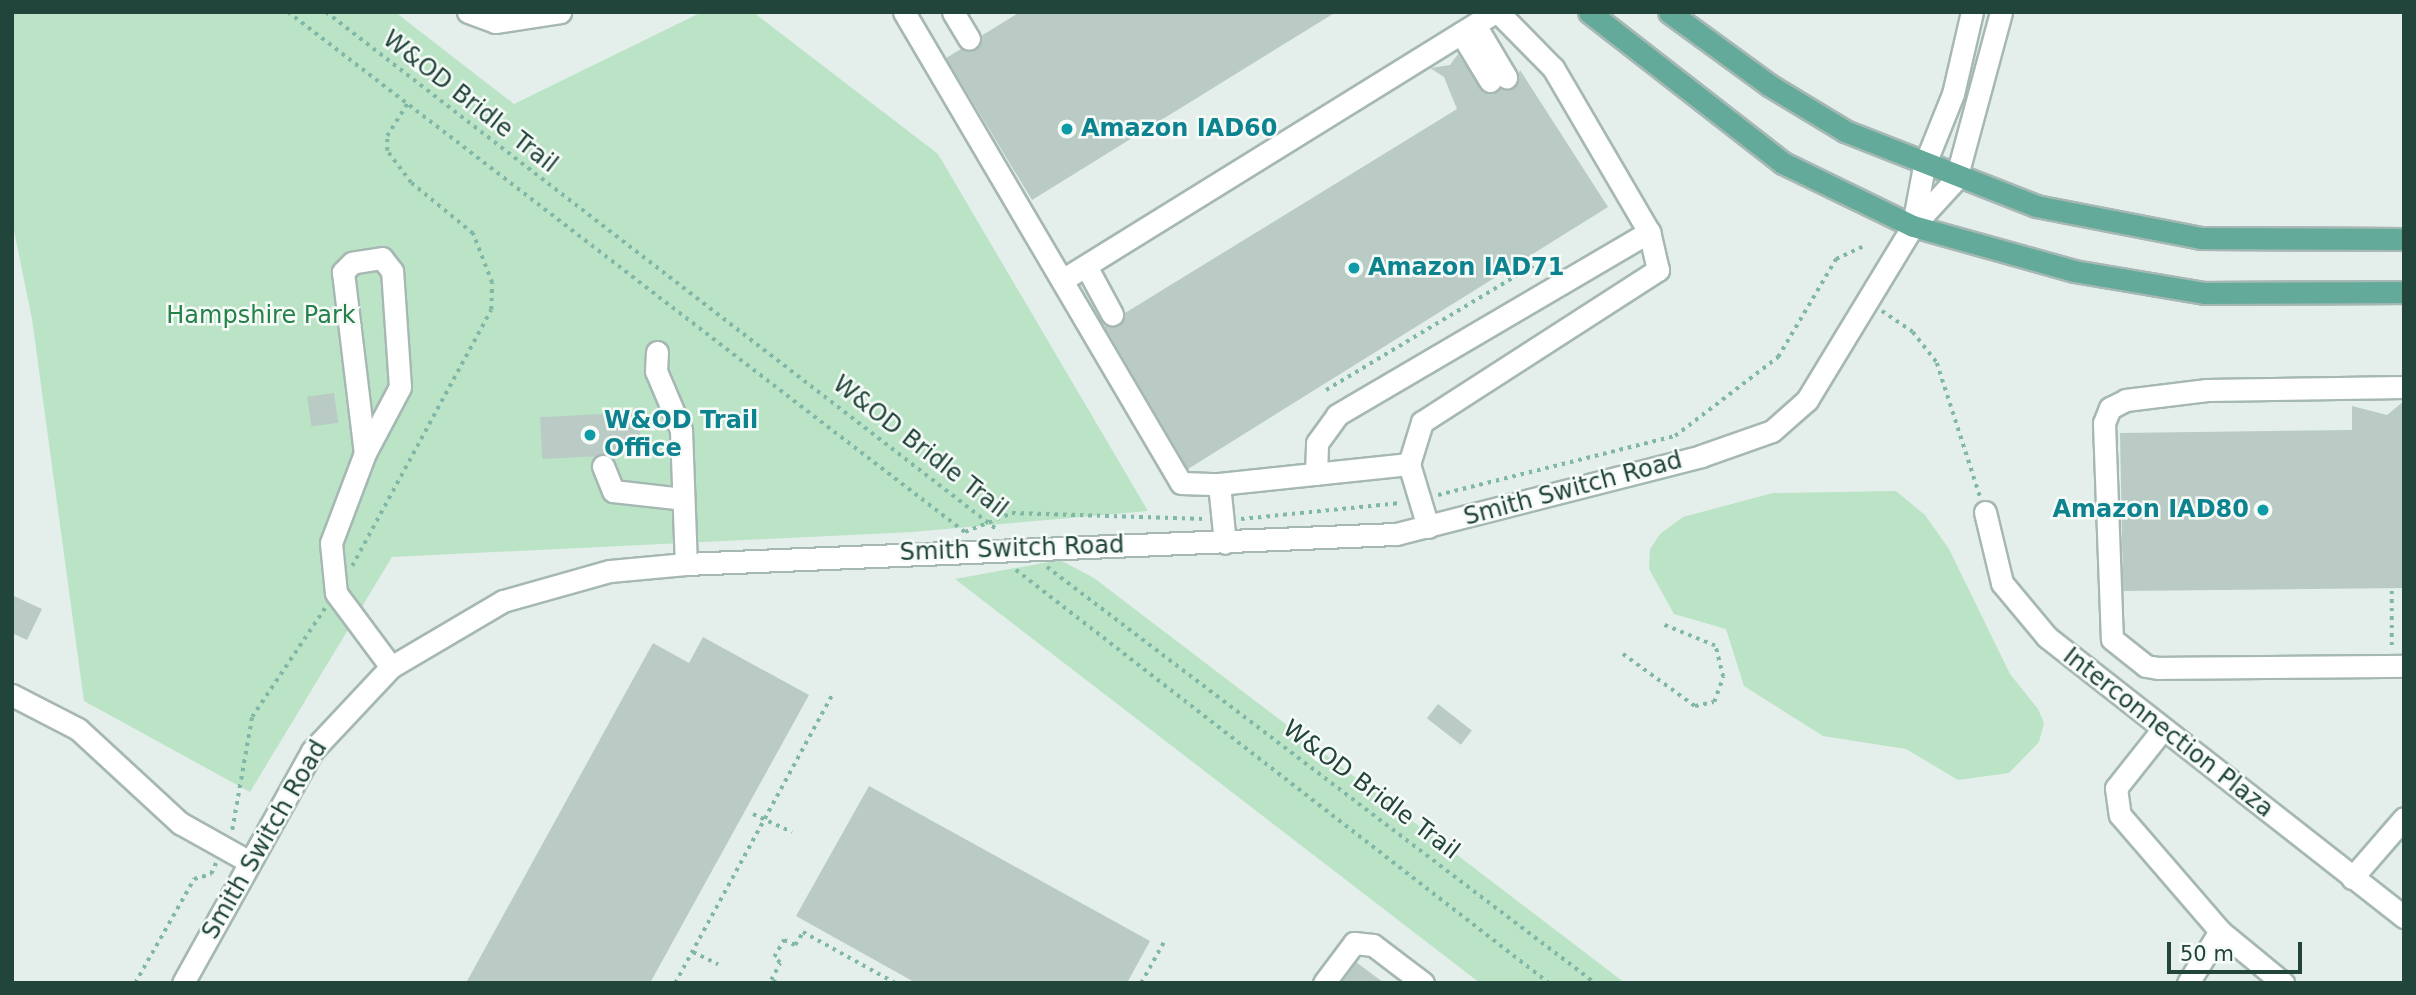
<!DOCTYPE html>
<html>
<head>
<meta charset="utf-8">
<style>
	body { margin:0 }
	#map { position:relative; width:2416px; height:995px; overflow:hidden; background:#e4efeb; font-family:"DejaVu Sans",sans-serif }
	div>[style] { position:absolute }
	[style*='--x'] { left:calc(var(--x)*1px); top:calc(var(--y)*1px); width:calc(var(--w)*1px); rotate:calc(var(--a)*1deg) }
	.green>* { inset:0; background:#bbe3c6 }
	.building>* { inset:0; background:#b9cbc4; transform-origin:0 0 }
	.path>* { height:3.5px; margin-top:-1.75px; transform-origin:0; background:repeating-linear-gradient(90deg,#81b7a7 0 3.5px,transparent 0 8.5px) }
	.roads { filter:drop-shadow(2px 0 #a6b8b3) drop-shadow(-2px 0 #a6b8b3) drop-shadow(0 2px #a6b8b3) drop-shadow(0 -2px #a6b8b3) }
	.minor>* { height:21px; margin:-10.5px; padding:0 10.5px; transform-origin:10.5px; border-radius:10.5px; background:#fff }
	.major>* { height:21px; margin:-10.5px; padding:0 10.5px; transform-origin:10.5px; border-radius:10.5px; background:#63aa9a }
	.dots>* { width:19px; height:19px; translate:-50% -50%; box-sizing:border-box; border:4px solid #f6fbf8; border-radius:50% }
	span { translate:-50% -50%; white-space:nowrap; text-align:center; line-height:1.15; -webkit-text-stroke:5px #f6fbf8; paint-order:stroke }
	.street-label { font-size:24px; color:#21443b }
	.culture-label { font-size:24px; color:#0d838f; font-weight:700 }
	.left { translate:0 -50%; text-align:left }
	.right { translate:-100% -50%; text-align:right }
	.park-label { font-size:24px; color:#25814a }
	.frame { position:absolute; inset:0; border:14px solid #21443b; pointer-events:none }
	.scale { position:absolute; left:2167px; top:942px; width:135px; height:32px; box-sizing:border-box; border:4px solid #21443b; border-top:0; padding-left:9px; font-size:21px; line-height:24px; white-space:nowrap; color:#21443b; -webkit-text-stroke:5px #f6fbf8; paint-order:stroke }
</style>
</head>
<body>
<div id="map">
	<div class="green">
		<i style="clip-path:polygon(12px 12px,395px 12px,514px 104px,702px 12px,753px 12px,938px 154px,1148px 511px,912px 532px,392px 557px,250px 792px,84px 701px,32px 319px,12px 221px)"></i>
		<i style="clip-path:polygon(1896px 491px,1925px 515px,1949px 549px,2010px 674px,2038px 709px,2044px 723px,2039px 742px,2009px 773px,1958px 780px,1906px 749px,1823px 736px,1744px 686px,1726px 629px,1674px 614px,1649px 569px,1650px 549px,1660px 534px,1683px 517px,1773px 493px)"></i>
		<i style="clip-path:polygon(1060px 560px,1094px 578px,1625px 983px,1480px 983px,955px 579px)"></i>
	</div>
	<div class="building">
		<i style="clip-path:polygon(1020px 12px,1336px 12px,1032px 200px,946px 58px,961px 49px,976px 50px,981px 36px)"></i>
		<i style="clip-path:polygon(1458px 54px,1484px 93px,1513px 88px,1520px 70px,1608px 207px,1188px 469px,1104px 326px,1119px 325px,1125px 313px,1457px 109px,1444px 77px,1430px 68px,1450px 65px)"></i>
		<i style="left:334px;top:393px;width:30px;height:27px;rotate:82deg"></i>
		<i style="clip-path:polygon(2404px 401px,2404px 588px,2123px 591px,2120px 433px,2352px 430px,2352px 406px,2387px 415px)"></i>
		<i style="left:639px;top:412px;width:42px;height:99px;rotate:87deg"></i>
		<i style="clip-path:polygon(12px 595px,42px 609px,27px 640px,12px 633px)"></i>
		<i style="clip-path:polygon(703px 637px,809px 695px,650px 983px,466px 983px,653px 643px,689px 663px)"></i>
		<i style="left:1438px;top:704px;width:43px;height:18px;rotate:38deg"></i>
		<i style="clip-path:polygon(869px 786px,1150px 941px,1127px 983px,916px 983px,796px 916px)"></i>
		<i style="clip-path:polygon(1356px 962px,1384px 983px,1341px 983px)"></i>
	</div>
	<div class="path">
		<i style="--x:288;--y:12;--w:854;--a:37.53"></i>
		<i style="--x:326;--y:12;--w:850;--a:37.64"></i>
		<i style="--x:1882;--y:311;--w:37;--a:34"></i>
		<i style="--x:1913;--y:332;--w:39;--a:52"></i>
		<i style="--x:1937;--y:363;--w:140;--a:72.1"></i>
		<i style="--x:1326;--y:390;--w:252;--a:-31"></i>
		<i style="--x:1438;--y:495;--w:244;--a:-14"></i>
		<i style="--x:1675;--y:436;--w:130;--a:-37.5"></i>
		<i style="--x:1778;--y:357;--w:114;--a:-59.4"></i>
		<i style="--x:1836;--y:259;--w:29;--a:-25"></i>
		<i style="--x:1241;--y:519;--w:160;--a:-5.7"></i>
		<i style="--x:965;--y:532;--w:51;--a:-22"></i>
		<i style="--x:1012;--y:513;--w:193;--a:1.8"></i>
		<i style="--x:352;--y:566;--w:291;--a:-61.5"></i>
		<i style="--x:491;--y:310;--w:27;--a:-88"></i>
		<i style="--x:492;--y:283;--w:53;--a:-111.2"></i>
		<i style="--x:473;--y:234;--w:80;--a:-140.6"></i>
		<i style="--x:411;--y:183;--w:40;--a:-127"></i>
		<i style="--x:387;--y:151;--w:15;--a:-90"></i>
		<i style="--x:387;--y:136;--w:38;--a:-58"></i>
		<i style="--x:1047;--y:567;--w:688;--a:37.2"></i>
		<i style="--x:1016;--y:570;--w:674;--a:37.77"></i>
		<i style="--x:2392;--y:591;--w:58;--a:90"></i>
		<i style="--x:1623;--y:654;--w:89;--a:35.8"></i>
		<i style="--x:1695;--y:706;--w:19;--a:-12"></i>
		<i style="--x:1714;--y:702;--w:27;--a:-70"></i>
		<i style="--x:1723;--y:677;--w:32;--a:-104"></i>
		<i style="--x:1715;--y:646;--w:58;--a:-157.8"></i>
		<i style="--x:753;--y:814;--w:43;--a:24.8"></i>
		<i style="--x:232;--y:830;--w:115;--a:-80"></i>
		<i style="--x:252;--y:717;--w:131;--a:-56.2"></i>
		<i style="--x:693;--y:952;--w:28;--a:26"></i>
		<i style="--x:135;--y:983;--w:120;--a:-60.4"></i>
		<i style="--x:194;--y:879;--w:18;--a:-16"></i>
		<i style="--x:211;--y:874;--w:12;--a:-66"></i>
		<i style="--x:675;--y:983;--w:330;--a:-61.4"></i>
		<i style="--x:776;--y:983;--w:6;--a:-149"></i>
		<i style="--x:771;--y:980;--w:19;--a:-62"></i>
		<i style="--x:780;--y:963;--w:8;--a:-135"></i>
		<i style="--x:774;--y:957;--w:20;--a:-60"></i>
		<i style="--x:784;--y:940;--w:12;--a:24"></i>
		<i style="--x:795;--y:945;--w:15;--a:-58"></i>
		<i style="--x:803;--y:932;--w:105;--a:29"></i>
		<i style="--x:1141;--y:983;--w:49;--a:-60.8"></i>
	</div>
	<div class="roads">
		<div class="minor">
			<i style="--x:468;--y:12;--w:29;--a:20"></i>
			<i style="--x:495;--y:22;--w:66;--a:-8.7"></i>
			<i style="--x:904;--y:12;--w:546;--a:59.54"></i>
			<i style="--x:1181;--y:483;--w:38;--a:2"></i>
			<i style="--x:1219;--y:484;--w:59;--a:84.2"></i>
			<i style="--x:953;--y:12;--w:31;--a:59"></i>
			<i style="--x:1475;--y:25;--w:61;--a:59.2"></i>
			<i style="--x:1461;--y:33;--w:56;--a:58.9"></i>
			<i style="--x:1913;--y:225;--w:60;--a:-79.4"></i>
			<i style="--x:1924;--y:166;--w:78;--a:-68.1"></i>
			<i style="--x:1953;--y:94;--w:84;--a:-77"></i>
			<i style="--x:1086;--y:266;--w:55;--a:61.6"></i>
			<i style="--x:1064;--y:279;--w:507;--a:-31.78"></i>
			<i style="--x:657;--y:352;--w:19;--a:93"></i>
			<i style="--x:656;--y:371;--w:64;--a:67"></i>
			<i style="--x:681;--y:430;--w:134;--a:87.9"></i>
			<i style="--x:2404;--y:387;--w:197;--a:179.1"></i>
			<i style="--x:2207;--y:390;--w:82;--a:173"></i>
			<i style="--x:2126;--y:400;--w:18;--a:153"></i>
			<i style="--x:2110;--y:408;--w:16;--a:112"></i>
			<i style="--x:2104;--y:423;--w:216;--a:87.9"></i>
			<i style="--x:2112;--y:639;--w:43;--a:38.5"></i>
			<i style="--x:2146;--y:666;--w:13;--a:9"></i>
			<i style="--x:2159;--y:668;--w:245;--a:-0.5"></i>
			<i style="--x:365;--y:453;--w:75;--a:-62.1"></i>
			<i style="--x:400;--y:387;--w:116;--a:-93.9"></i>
			<i style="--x:392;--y:271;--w:16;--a:-128"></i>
			<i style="--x:382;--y:258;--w:30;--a:171"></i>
			<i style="--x:352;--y:263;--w:13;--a:135"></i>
			<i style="--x:343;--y:272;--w:182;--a:83.1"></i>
			<i style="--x:365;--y:453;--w:96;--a:110.7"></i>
			<i style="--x:331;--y:543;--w:50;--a:84.3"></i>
			<i style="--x:336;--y:593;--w:92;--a:53.4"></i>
			<i style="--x:603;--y:466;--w:27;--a:68"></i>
			<i style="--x:613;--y:491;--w:70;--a:6.5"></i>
			<i style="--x:1316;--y:474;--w:31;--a:-88"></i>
			<i style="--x:1317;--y:443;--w:34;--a:-54"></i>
			<i style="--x:1337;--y:415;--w:362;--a:-30.4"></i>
			<i style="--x:1219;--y:484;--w:191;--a:-6"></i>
			<i style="--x:1985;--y:512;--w:73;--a:76.5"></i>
			<i style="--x:2002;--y:583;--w:70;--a:50.2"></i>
			<i style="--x:2047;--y:637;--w:454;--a:38.1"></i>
			<i style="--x:1428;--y:527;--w:66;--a:-106.8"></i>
			<i style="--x:1409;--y:464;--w:44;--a:-72.8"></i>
			<i style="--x:1422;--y:422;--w:281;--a:-32.8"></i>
			<i style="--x:1658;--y:270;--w:39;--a:-103"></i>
			<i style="--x:1649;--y:232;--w:190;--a:-120.3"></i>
			<i style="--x:1553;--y:68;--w:78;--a:-134.5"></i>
			<i style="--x:12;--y:695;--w:74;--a:27.3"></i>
			<i style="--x:78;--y:729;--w:139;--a:42.7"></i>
			<i style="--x:180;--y:823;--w:78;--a:29.2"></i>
			<i style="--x:2162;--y:730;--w:74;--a:128.4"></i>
			<i style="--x:2116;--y:788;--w:27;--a:82"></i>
			<i style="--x:2120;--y:815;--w:153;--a:49.2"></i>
			<i style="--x:2220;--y:931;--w:82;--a:39.5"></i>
			<i style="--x:2352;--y:878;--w:79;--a:-49.1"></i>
			<i style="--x:183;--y:983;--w:265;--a:-60.9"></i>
			<i style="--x:312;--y:751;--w:115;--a:-46.8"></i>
			<i style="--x:391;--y:667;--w:130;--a:-30.5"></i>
			<i style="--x:503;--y:601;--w:111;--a:-15.7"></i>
			<i style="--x:610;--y:571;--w:76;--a:-5.3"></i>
			<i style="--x:686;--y:564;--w:711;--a:-2.42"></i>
			<i style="--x:1396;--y:534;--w:315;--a:-14.3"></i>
			<i style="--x:1701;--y:456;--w:75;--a:-19.4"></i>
			<i style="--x:1772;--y:431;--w:47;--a:-41.5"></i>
			<i style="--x:1807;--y:400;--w:204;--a:-58.7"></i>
			<i style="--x:1913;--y:226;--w:64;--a:-47.5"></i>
			<i style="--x:1956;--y:179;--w:173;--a:-74.9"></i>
			<i style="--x:1324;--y:983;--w:50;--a:-53.1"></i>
			<i style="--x:1354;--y:943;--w:19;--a:6"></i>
			<i style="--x:1373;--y:945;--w:63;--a:37.2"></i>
			<i style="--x:2188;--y:983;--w:61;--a:-58.4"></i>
		</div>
		<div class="major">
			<i style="--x:1589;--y:12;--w:246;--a:37.9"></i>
			<i style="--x:1783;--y:163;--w:144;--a:25.9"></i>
			<i style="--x:1913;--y:226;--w:167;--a:15.6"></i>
			<i style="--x:2074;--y:271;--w:132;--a:9.6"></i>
			<i style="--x:2204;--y:293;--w:200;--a:-0.3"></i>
			<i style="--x:1669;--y:12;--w:124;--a:36.1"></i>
			<i style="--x:1769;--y:85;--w:89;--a:31.2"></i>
			<i style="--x:1845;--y:131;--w:205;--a:21.4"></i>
			<i style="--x:2036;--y:206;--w:168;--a:11"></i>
			<i style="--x:2201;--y:238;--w:203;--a:0.3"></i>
		</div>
	</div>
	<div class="dots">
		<i style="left:1067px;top:129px;background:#0f9aa8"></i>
		<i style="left:1354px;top:268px;background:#0f9aa8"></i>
		<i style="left:590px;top:435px;background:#0f9aa8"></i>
		<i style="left:2263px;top:510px;background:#0f9aa8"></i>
	</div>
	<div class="street-label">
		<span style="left:470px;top:102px;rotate:38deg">W&amp;OD Bridle Trail</span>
		<span style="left:920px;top:447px;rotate:38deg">W&amp;OD Bridle Trail</span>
		<span style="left:1573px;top:489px;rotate:-15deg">Smith Switch Road</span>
		<span style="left:1012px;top:549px;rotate:-2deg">Smith Switch Road</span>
		<span style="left:2168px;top:733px;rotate:38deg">Interconnection Plaza</span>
		<span style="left:1371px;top:790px;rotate:37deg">W&amp;OD Bridle Trail</span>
		<span style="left:265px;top:840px;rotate:-60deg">Smith Switch Road</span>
	</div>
	<div class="culture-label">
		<span class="left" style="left:1081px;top:129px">Amazon IAD60</span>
		<span class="left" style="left:1368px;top:268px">Amazon IAD71</span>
		<span class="left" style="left:604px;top:435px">W&amp;OD Trail<br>Office</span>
		<span class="right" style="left:2249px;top:510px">Amazon IAD80</span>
	</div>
	<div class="park-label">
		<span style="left:261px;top:316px">Hampshire Park</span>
	</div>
	<div class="frame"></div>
	<div class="scale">50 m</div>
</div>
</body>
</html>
